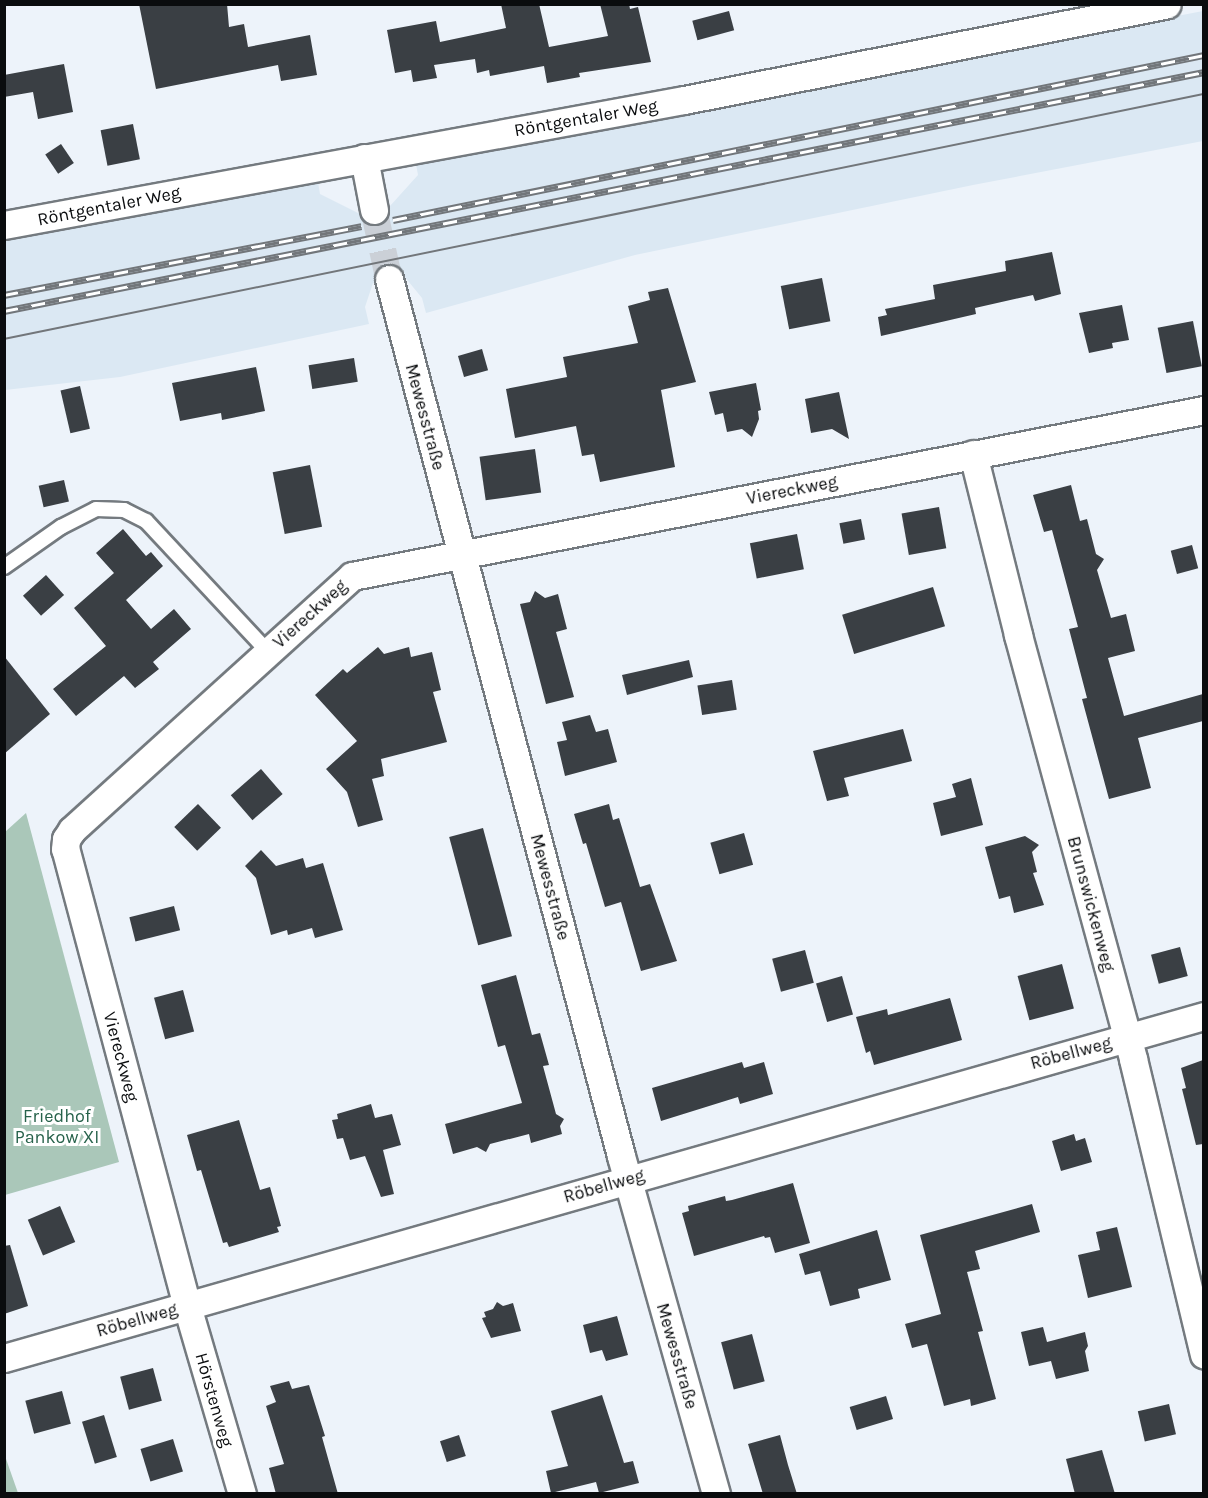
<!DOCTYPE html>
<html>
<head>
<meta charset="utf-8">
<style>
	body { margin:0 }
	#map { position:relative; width:1208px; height:1498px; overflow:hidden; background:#edf3fa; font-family:Karla,sans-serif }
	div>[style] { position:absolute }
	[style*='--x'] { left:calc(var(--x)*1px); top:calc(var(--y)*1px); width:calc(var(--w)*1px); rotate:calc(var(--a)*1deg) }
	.built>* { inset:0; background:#dbe8f3 }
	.green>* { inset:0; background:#aac7b9 }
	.building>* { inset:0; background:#3a3f44; transform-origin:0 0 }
	.street-tunnel>* { height:27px; margin-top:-13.5px; transform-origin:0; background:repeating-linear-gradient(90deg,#cbd0d7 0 27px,transparent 0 41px) }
	.roads { filter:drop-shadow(2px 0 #747a7f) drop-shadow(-2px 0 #747a7f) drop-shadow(0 2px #747a7f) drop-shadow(0 -2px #747a7f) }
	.lane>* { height:14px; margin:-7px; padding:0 7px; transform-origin:7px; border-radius:7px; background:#fff }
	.street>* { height:27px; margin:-13.5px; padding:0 13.5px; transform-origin:13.5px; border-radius:13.5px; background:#fff }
	.tram>* { height:1.5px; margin:-0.75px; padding:0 0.75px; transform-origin:0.75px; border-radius:0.75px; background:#72767a }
	.rail>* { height:7px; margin-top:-3.5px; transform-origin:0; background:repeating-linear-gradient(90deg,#fff 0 14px,#72767a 0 28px); box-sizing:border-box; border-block:2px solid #72767a }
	span { translate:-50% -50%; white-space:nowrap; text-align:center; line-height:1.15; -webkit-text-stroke:6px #fff; paint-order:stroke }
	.street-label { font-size:18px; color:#0a0c0e }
	.park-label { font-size:18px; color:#27624b }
	.frame { position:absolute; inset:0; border:6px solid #0a0c0e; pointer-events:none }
</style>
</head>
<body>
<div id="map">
	<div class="built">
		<i style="clip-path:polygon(1203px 11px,1203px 141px,973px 185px,635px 255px,426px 313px,422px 298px,404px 276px,373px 283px,365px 307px,369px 324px,120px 377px,5px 390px,5px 240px,318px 182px,320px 194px,358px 213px,390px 206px,418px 175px,416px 164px)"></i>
	</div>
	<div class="green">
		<i style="clip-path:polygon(26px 813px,119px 1162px,5px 1195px,5px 832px)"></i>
		<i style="clip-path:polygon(5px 1456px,18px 1493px,5px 1493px)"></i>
	</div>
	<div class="building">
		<i style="clip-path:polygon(139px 4px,227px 4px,229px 27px,244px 24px,248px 47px,310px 35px,317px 75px,281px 81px,278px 65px,156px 89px)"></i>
		<i style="clip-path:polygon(501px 4px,539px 4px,549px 47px,608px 36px,600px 4px,629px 4px,630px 9px,638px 7px,651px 62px,579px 73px,580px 77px,547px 83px,544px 66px,490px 76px,489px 70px,477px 73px,475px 59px,434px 65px,437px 78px,413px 82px,411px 70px,395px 73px,387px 30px,436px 21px,440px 42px,506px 28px)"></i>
		<i style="left:729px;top:11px;width:20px;height:38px;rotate:75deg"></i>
		<i style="clip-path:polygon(64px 64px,73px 112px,38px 119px,33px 92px,4px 97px,4px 75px)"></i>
		<i style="left:133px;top:124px;width:36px;height:33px;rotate:79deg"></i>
		<i style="left:61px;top:144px;width:23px;height:19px;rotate:56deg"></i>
		<i style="clip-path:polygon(1052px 252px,1061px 294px,1035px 301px,1033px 295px,975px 308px,976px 314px,881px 336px,878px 317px,887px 315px,885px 309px,935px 299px,933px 285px,1006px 271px,1005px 261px)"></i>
		<i style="left:822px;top:278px;width:44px;height:42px;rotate:79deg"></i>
		<i style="clip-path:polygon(668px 288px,696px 382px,661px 390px,675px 467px,600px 482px,594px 454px,582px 456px,576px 426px,515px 438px,506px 389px,567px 377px,563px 357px,638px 343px,628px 306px,650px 300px,648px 292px)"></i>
		<i style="clip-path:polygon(1122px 305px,1129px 340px,1112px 343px,1113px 348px,1089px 353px,1079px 313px)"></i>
		<i style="left:1193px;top:321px;width:46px;height:36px;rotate:79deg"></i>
		<i style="left:482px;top:349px;width:22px;height:25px;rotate:74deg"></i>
		<i style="left:354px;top:358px;width:24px;height:46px;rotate:81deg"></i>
		<i style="clip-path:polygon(256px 367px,265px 411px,222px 420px,221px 413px,180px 421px,172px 383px)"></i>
		<i style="clip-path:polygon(756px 383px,761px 410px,758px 411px,759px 419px,752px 437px,742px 429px,727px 432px,723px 413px,715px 415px,709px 392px)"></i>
		<i style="left:80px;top:386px;width:44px;height:20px;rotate:77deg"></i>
		<i style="clip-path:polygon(839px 392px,849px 439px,832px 429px,811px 433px,805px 399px)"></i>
		<i style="left:535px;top:449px;width:44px;height:56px;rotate:82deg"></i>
		<i style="left:310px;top:465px;width:63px;height:38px;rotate:79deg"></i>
		<i style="left:64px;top:480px;width:22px;height:26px;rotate:77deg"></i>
		<i style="clip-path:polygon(1071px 485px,1080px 521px,1087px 519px,1096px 554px,1104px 559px,1097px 570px,1111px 618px,1126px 614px,1135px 651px,1108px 658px,1124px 716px,1203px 694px,1203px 721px,1138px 738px,1151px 788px,1109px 799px,1082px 699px,1087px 698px,1069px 629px,1078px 627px,1052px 530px,1044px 532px,1033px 495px)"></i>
		<i style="left:939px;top:507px;width:42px;height:38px;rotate:80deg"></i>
		<i style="left:861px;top:519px;width:21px;height:22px;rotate:79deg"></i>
		<i style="clip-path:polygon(123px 529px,146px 556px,151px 552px,163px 566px,126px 600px,151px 629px,174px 609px,191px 629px,153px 662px,159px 669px,135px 688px,124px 676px,76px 716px,53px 689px,106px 646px,74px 608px,114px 573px,96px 553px)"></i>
		<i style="left:797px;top:534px;width:36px;height:48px;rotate:79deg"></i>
		<i style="left:1192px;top:545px;width:24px;height:22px;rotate:75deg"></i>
		<i style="left:46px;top:575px;width:27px;height:31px;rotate:48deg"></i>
		<i style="left:933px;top:587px;width:41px;height:95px;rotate:73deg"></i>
		<i style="clip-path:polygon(535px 591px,545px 598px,558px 594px,567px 629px,556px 632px,574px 697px,546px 704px,520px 604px,530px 602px)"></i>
		<i style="clip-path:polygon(378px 647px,384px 654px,409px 647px,411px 657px,432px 652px,441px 690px,433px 692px,447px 742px,381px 759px,384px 776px,372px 779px,383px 820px,358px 827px,347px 792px,326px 769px,357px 741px,315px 695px,343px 669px,347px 673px)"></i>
		<i style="clip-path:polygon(4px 656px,50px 714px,4px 754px)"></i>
		<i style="clip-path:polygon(689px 660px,693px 677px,627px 695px,622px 675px)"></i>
		<i style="left:732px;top:680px;width:30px;height:35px;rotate:81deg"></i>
		<i style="clip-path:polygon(590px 715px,596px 732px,608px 729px,617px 762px,565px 776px,557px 742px,567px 740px,562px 722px)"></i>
		<i style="clip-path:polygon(903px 729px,912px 761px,844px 778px,849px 796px,827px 801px,813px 751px)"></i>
		<i style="left:261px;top:769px;width:33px;height:40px;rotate:49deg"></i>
		<i style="clip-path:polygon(971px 778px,983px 825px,941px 836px,933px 803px,956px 797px,952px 784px)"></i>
		<i style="left:198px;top:804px;width:33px;height:33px;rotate:46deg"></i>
		<i style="clip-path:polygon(609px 804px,613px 820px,619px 818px,640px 887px,650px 884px,677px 961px,641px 971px,621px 902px,605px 907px,586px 843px,583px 844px,574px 814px)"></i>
		<i style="left:483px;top:828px;width:112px;height:35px;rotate:75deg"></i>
		<i style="left:744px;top:833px;width:33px;height:35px;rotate:74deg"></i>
		<i style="clip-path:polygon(1025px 836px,1039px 845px,1032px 852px,1037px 872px,1033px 873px,1044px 905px,1014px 913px,1010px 896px,999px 899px,985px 847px)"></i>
		<i style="clip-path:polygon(261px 850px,276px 866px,303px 858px,306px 868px,323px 863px,343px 930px,315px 938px,312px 928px,288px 935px,287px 930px,271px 935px,256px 878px,245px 866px)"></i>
		<i style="left:174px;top:906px;width:25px;height:46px;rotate:76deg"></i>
		<i style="left:1180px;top:947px;width:30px;height:30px;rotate:75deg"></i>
		<i style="left:805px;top:950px;width:34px;height:34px;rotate:75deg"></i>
		<i style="left:1062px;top:964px;width:46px;height:46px;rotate:75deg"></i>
		<i style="clip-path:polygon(516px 975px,532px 1035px,540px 1033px,549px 1065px,543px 1066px,556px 1114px,564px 1119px,560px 1126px,562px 1134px,531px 1143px,529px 1134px,490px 1144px,486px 1152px,477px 1147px,453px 1154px,445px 1124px,522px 1103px,505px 1045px,498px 1047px,481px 985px)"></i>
		<i style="left:842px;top:976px;width:40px;height:27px;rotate:74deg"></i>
		<i style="left:183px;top:990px;width:43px;height:30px;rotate:75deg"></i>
		<i style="clip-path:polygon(950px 998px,962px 1040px,874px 1065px,870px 1051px,866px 1053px,856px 1017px,887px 1009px,888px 1015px)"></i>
		<i style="clip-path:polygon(1203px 1060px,1203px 1144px,1196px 1145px,1182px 1089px,1186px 1088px,1181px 1068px)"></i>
		<i style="clip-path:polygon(742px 1062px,744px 1068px,764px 1062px,773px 1094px,740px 1104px,738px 1097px,661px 1121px,652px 1088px)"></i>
		<i style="clip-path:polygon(371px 1104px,375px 1118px,392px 1114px,401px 1145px,383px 1150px,394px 1194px,381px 1197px,365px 1156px,350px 1160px,343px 1138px,337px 1139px,332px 1120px,338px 1119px,337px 1114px)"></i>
		<i style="clip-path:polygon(239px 1120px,260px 1190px,270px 1187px,281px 1226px,277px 1227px,279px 1232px,229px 1247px,227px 1242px,223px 1243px,201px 1170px,197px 1171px,187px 1135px)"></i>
		<i style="clip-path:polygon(1074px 1134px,1076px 1141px,1085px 1138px,1092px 1162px,1061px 1171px,1052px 1141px)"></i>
		<i style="clip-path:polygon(793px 1183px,810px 1243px,775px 1253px,770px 1237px,765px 1238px,764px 1236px,694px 1256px,682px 1213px,689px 1211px,688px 1206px,725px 1196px,726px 1201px,732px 1200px)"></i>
		<i style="clip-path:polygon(1032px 1204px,1040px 1232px,975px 1251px,980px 1269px,967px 1272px,983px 1331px,978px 1332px,996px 1399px,971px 1406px,970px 1399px,944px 1406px,927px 1344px,912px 1348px,905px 1324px,941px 1314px,920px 1235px)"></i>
		<i style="left:60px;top:1206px;width:39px;height:35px;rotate:67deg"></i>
		<i style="clip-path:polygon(1117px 1227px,1132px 1287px,1088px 1298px,1078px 1255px,1100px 1250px,1096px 1232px)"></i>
		<i style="clip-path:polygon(877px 1230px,891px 1280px,858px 1289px,860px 1298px,830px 1306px,820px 1271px,805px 1275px,799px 1254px)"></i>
		<i style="clip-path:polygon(10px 1245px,28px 1306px,4px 1314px,4px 1246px)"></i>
		<i style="clip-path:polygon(497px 1302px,503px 1306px,513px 1303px,521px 1331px,491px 1338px,482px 1318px,486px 1317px,484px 1312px,493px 1309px)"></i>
		<i style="clip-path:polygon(617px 1316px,628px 1355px,606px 1361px,602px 1350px,590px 1353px,583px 1325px)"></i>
		<i style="clip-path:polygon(1043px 1327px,1047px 1342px,1085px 1332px,1088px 1346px,1085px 1351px,1089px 1371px,1056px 1379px,1051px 1361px,1029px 1366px,1021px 1332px)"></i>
		<i style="left:752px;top:1334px;width:49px;height:32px;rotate:75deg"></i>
		<i style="left:153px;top:1368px;width:34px;height:34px;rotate:75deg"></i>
		<i style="clip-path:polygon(289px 1381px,292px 1389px,309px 1385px,325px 1436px,322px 1437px,338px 1494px,276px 1494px,269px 1468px,284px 1464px,266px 1406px,276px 1402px,270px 1386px)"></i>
		<i style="left:62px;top:1391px;width:34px;height:38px;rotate:75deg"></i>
		<i style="clip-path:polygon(602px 1395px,624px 1463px,633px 1461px,639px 1483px,599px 1493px,596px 1482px,551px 1493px,546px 1471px,568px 1466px,551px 1411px)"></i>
		<i style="left:886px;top:1396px;width:24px;height:38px;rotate:73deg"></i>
		<i style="left:1169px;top:1404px;width:31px;height:32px;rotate:77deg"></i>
		<i style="left:104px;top:1415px;width:44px;height:23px;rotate:73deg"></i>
		<i style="left:459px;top:1435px;width:22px;height:20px;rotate:72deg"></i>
		<i style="clip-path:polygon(780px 1435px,788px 1465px,797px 1494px,763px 1494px,748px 1444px)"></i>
		<i style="left:173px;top:1439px;width:34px;height:34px;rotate:73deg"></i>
		<i style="clip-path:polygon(1102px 1450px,1115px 1494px,1075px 1494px,1066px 1459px)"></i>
	</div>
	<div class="street-tunnel">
		<i style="--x:374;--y:210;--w:71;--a:77.7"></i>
	</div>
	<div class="roads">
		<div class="lane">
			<i style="--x:4;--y:567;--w:70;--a:-35.1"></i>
			<i style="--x:61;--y:527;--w:39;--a:-27"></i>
			<i style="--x:96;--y:509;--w:28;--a:2"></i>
			<i style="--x:124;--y:510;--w:25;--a:27"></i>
			<i style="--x:146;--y:521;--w:179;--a:47"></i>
		</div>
		<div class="street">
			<i style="--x:364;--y:158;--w:53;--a:79.1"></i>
			<i style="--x:4;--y:225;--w:691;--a:-10.42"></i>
			<i style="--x:684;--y:100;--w:492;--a:-11.2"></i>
			<i style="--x:389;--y:279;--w:907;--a:75.18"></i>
			<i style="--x:621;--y:1156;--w:351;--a:74.3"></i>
			<i style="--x:973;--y:454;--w:187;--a:76"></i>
			<i style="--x:1018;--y:635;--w:439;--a:74.8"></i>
			<i style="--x:1133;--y:1059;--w:304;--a:76.5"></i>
			<i style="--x:4;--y:1358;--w:1248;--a:-15.91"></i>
			<i style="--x:242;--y:1494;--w:196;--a:-106.3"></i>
			<i style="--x:187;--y:1306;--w:473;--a:-104.9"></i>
			<i style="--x:65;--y:849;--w:10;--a:-84"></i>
			<i style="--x:66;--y:839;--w:11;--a:-56"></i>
			<i style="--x:72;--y:830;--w:378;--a:-42.2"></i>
			<i style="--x:352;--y:576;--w:868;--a:-11.03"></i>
		</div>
	</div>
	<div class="tram">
		<i style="--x:4;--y:339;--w:1225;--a:-11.54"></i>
	</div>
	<div class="rail">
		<i style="--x:393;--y:220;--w:828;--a:-11.5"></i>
		<i style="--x:4;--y:295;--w:364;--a:-10.9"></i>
		<i style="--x:4;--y:311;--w:1224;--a:-11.26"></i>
	</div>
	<div class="street-label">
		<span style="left:586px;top:118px;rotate:-10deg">Röntgentaler Weg</span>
		<span style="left:109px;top:206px;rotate:-11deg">Röntgentaler Weg</span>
		<span style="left:425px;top:417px;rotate:75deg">Mewesstraße</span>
		<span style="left:792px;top:490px;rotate:-11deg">Viereckweg</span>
		<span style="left:310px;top:614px;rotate:-42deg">Viereckweg</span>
		<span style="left:550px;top:887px;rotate:75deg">Mewesstraße</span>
		<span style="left:1091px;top:904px;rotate:75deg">Brunswickenweg</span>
		<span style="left:1071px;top:1053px;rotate:-15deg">Röbellweg</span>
		<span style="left:121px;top:1057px;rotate:75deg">Viereckweg</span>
		<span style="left:604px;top:1186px;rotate:-16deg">Röbellweg</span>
		<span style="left:137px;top:1320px;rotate:-16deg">Röbellweg</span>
		<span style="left:677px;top:1356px;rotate:74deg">Mewesstraße</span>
		<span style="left:214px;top:1400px;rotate:74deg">Hörstenweg</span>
	</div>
	<div class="park-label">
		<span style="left:57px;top:1127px">Friedhof<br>Pankow XI</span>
	</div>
	<div class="frame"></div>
</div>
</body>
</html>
